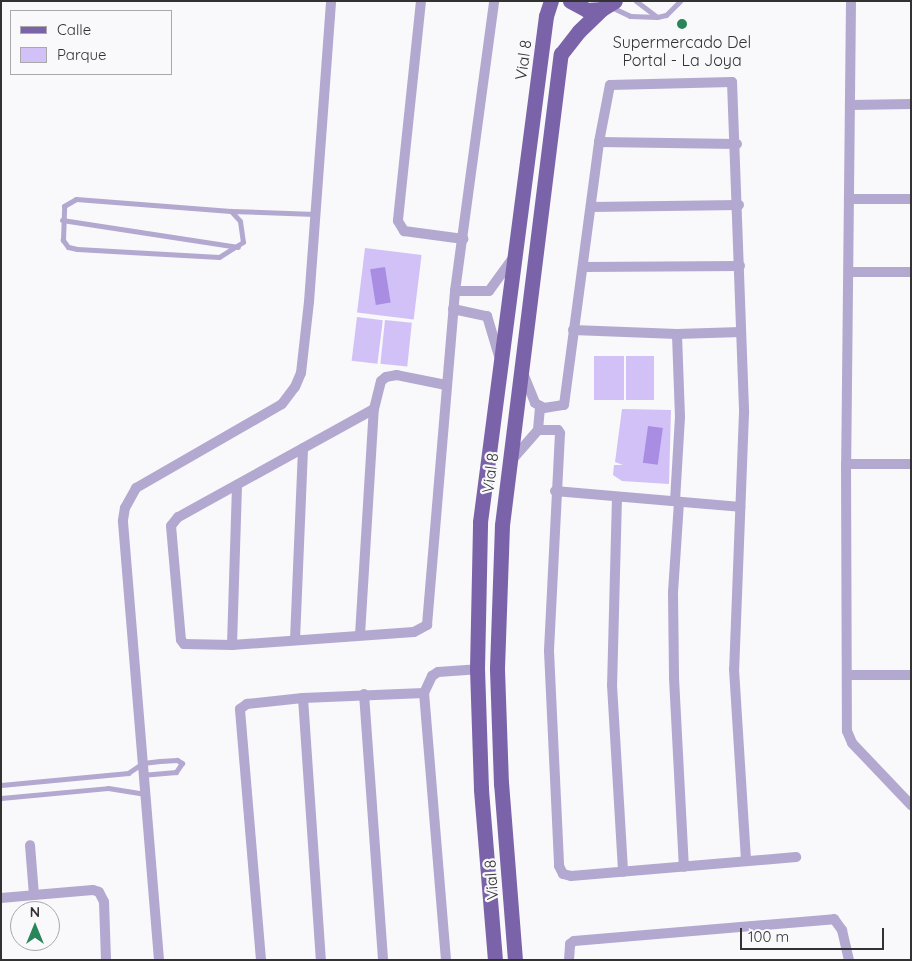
<!DOCTYPE html>
<html>
<head>
<meta charset="utf-8">
<style>
	body { margin:0 }
	#map { position:relative; width:912px; height:961px; overflow:hidden; background:#f9f8fb; font-family:Quicksand,sans-serif }
	div>[style] { position:absolute }
	[style*='--x'] { left:calc(var(--x)*1px); top:calc(var(--y)*1px); width:calc(var(--w)*1px); rotate:calc(var(--a)*1deg) }
	.green>* { inset:0; background:#d1c1f7; transform-origin:0 0 }
	.water>* { inset:0; background:#a98de3; transform-origin:0 0 }
	.lane>* { height:5px; margin:-2.5px; padding:0 2.5px; transform-origin:2.5px; border-radius:2.5px; background:#b3a8cf }
	.street>* { height:10px; margin:-5px; padding:0 5px; transform-origin:5px; border-radius:5px; background:#b3a8cf }
	.primary>* { height:15px; margin:-7.5px; padding:0 7.5px; transform-origin:7.5px; border-radius:7.5px; background:#7a63a8 }
	.dots>* { width:14px; height:14px; translate:-50% -50%; box-sizing:border-box; border:2px solid #f9f8fb; border-radius:50% }
	span { translate:-50% -50%; white-space:nowrap; text-align:center; line-height:1.15; -webkit-text-stroke:4.5px #f9f8fb; paint-order:stroke }
	.poi-label { font-size:16px; color:#323233 }
	.street-label { font-size:16px; color:#323233 }
	.frame { position:absolute; inset:0; border:2px solid #323233; pointer-events:none }
	.legend { position:absolute; left:10px; top:10px; width:162px; height:65px; box-sizing:border-box; background:#f9f8fb; border:1px solid #a9a9ab; margin:0; padding:6px 9px; list-style:none; font-size:15px; color:#323233 }
	.legend li { display:flex; align-items:center; gap:10px; height:25px }
	.legend b { width:25px; border:1px solid #a9a9ab }
	.north { position:absolute; left:10px; top:901px; width:50px; height:50px; box-sizing:border-box; background:#f9f8fb; border:1px solid #a9a9ab; border-radius:50%; rotate:0deg; font-size:14px; font-weight:700; line-height:20px; text-align:center; color:#323233 }
	.north::after { content:''; display:block; margin:auto; width:18px; height:22px; background:#2a855b; clip-path:polygon(50% 0,100% 100%,50% 72%,0 100%) }
	.scale { position:absolute; left:740px; top:928px; width:144px; height:22px; box-sizing:border-box; border:2px solid #323233; border-top:0; padding-left:6px; font-size:15px; line-height:18px; white-space:nowrap; color:#323233; -webkit-text-stroke:4px #f9f8fb; paint-order:stroke }
</style>
</head>
<body>
<div id="map">
	<div class="green">
		<i style="left:365px;top:248px;width:57px;height:65px;rotate:7deg"></i>
		<i style="left:357px;top:317px;width:26px;height:44px;rotate:7deg"></i>
		<i style="left:385px;top:320px;width:27px;height:44px;rotate:6deg"></i>
		<i style="left:594px;top:356px;width:30px;height:44px"></i>
		<i style="left:626px;top:356px;width:28px;height:44px"></i>
		<i style="clip-path:polygon(622px 409px,671px 410px,669px 484px,622px 481px,613px 475px,614px 465px,623px 465px,615px 462px)"></i>
	</div>
	<div class="water">
		<i style="left:385px;top:267px;width:36px;height:15px;rotate:81deg"></i>
		<i style="left:648px;top:426px;width:15px;height:37px;rotate:8deg"></i>
	</div>
	<div class="lane">
		<i style="--x:636;--y:1;--w:26;--a:37"></i>
		<i style="--x:611;--y:7;--w:21;--a:25"></i>
		<i style="--x:630;--y:16;--w:27;--a:2"></i>
		<i style="--x:657;--y:17;--w:9;--a:-13"></i>
		<i style="--x:666;--y:15;--w:20;--a:-45"></i>
		<i style="--x:231;--y:211;--w:13;--a:48"></i>
		<i style="--x:240;--y:221;--w:21;--a:82"></i>
		<i style="--x:243;--y:242;--w:28;--a:148"></i>
		<i style="--x:219;--y:257;--w:142;--a:-176.8"></i>
		<i style="--x:77;--y:249;--w:9;--a:-167"></i>
		<i style="--x:68;--y:247;--w:9;--a:-126"></i>
		<i style="--x:63;--y:240;--w:34;--a:-88"></i>
		<i style="--x:64;--y:206;--w:14;--a:-30"></i>
		<i style="--x:76;--y:199;--w:155;--a:4.4"></i>
		<i style="--x:231;--y:211;--w:84;--a:2"></i>
		<i style="--x:62;--y:220;--w:178;--a:8.7"></i>
		<i style="--x:1;--y:785;--w:128;--a:-5.4"></i>
		<i style="--x:128;--y:773;--w:18;--a:-34"></i>
		<i style="--x:143;--y:763;--w:17;--a:-7"></i>
		<i style="--x:160;--y:761;--w:17;--a:-3"></i>
		<i style="--x:177;--y:760;--w:6;--a:31"></i>
		<i style="--x:182;--y:763;--w:11;--a:124"></i>
		<i style="--x:176;--y:772;--w:32;--a:175"></i>
		<i style="--x:1;--y:798;--w:107;--a:-5.3"></i>
		<i style="--x:108;--y:788;--w:38;--a:9"></i>
	</div>
	<div class="street">
		<i style="--x:421;--y:1;--w:221;--a:96"></i>
		<i style="--x:398;--y:221;--w:12;--a:59"></i>
		<i style="--x:404;--y:231;--w:60;--a:7.7"></i>
		<i style="--x:851;--y:1;--w:463;--a:90.6"></i>
		<i style="--x:846;--y:464;--w:267;--a:89.8"></i>
		<i style="--x:847;--y:731;--w:13;--a:67"></i>
		<i style="--x:852;--y:743;--w:86;--a:46.4"></i>
		<i style="--x:850;--y:105;--w:61;--a:-0.9"></i>
		<i style="--x:599;--y:142;--w:138;--a:0.8"></i>
		<i style="--x:849;--y:199;--w:62;--a:0"></i>
		<i style="--x:591;--y:207;--w:148;--a:-0.8"></i>
		<i style="--x:583;--y:267;--w:157;--a:-0.4"></i>
		<i style="--x:849;--y:272;--w:62;--a:0"></i>
		<i style="--x:455;--y:291;--w:34;--a:0"></i>
		<i style="--x:489;--y:291;--w:39;--a:-54"></i>
		<i style="--x:453;--y:309;--w:35;--a:12"></i>
		<i style="--x:487;--y:316;--w:42;--a:73.3"></i>
		<i style="--x:573;--y:330;--w:104;--a:2.2"></i>
		<i style="--x:677;--y:334;--w:64;--a:-1.8"></i>
		<i style="--x:523;--y:373;--w:32;--a:68"></i>
		<i style="--x:535;--y:403;--w:10;--a:29"></i>
		<i style="--x:544;--y:408;--w:20;--a:-9"></i>
		<i style="--x:564;--y:405;--w:265;--a:-82.4"></i>
		<i style="--x:599;--y:142;--w:58;--a:-79.1"></i>
		<i style="--x:610;--y:85;--w:122;--a:-1.4"></i>
		<i style="--x:732;--y:82;--w:331;--a:87.9"></i>
		<i style="--x:744;--y:413;--w:256;--a:92.2"></i>
		<i style="--x:734;--y:669;--w:192;--a:86.4"></i>
		<i style="--x:446;--y:385;--w:50;--a:-168.5"></i>
		<i style="--x:397;--y:375;--w:11;--a:170"></i>
		<i style="--x:386;--y:377;--w:6;--a:141"></i>
		<i style="--x:381;--y:381;--w:29;--a:104"></i>
		<i style="--x:374;--y:409;--w:224;--a:151.1"></i>
		<i style="--x:178;--y:517;--w:11;--a:128"></i>
		<i style="--x:171;--y:526;--w:114;--a:85"></i>
		<i style="--x:181;--y:640;--w:5;--a:53"></i>
		<i style="--x:184;--y:644;--w:48;--a:1.2"></i>
		<i style="--x:232;--y:645;--w:182;--a:-4.1"></i>
		<i style="--x:414;--y:632;--w:15;--a:-28"></i>
		<i style="--x:427;--y:625;--w:335;--a:-85.2"></i>
		<i style="--x:455;--y:291;--w:293;--a:-82.3"></i>
		<i style="--x:538;--y:430;--w:24;--a:-85"></i>
		<i style="--x:511;--y:461;--w:41;--a:-48.9"></i>
		<i style="--x:538;--y:430;--w:20;--a:0"></i>
		<i style="--x:558;--y:430;--w:4;--a:56"></i>
		<i style="--x:560;--y:433;--w:218;--a:92.9"></i>
		<i style="--x:549;--y:651;--w:215;--a:87.3"></i>
		<i style="--x:559;--y:866;--w:9;--a:63"></i>
		<i style="--x:563;--y:874;--w:8;--a:14"></i>
		<i style="--x:571;--y:876;--w:226;--a:-4.8"></i>
		<i style="--x:846;--y:464;--w:65;--a:0"></i>
		<i style="--x:555;--y:491;--w:186;--a:4.9"></i>
		<i style="--x:617;--y:497;--w:188;--a:91.5"></i>
		<i style="--x:612;--y:685;--w:187;--a:86.6"></i>
		<i style="--x:675;--y:501;--w:84;--a:-86.6"></i>
		<i style="--x:680;--y:417;--w:83;--a:-92.1"></i>
		<i style="--x:679;--y:502;--w:91;--a:93.8"></i>
		<i style="--x:673;--y:593;--w:85;--a:89.3"></i>
		<i style="--x:674;--y:678;--w:189;--a:87"></i>
		<i style="--x:360;--y:635;--w:226;--a:-86.5"></i>
		<i style="--x:295;--y:640;--w:192;--a:-87.6"></i>
		<i style="--x:232;--y:645;--w:160;--a:-88.2"></i>
		<i style="--x:847;--y:675;--w:64;--a:0"></i>
		<i style="--x:364;--y:694;--w:267;--a:85.9"></i>
		<i style="--x:303;--y:698;--w:263;--a:86.1"></i>
		<i style="--x:34;--y:895;--w:59;--a:-4.8"></i>
		<i style="--x:93;--y:890;--w:6;--a:18"></i>
		<i style="--x:99;--y:892;--w:11;--a:63"></i>
		<i style="--x:104;--y:902;--w:58;--a:88"></i>
		<i style="--x:1;--y:898;--w:33;--a:-5"></i>
		<i style="--x:34;--y:895;--w:50;--a:-94.6"></i>
		<i style="--x:159;--y:960;--w:441;--a:-94.7"></i>
		<i style="--x:123;--y:520;--w:12;--a:-81"></i>
		<i style="--x:125;--y:508;--w:23;--a:-61"></i>
		<i style="--x:136;--y:488;--w:168;--a:-29.9"></i>
		<i style="--x:282;--y:404;--w:21;--a:-53"></i>
		<i style="--x:295;--y:387;--w:15;--a:-67"></i>
		<i style="--x:301;--y:373;--w:71;--a:-83.6"></i>
		<i style="--x:309;--y:302;--w:302;--a:-85.8"></i>
		<i style="--x:261;--y:960;--w:252;--a:-94.8"></i>
		<i style="--x:240;--y:709;--w:9;--a:-36"></i>
		<i style="--x:247;--y:704;--w:56;--a:-6.1"></i>
		<i style="--x:303;--y:698;--w:121;--a:-2.4"></i>
		<i style="--x:446;--y:960;--w:268;--a:-94.7"></i>
		<i style="--x:424;--y:693;--w:19;--a:-65"></i>
		<i style="--x:432;--y:676;--w:7;--a:-34"></i>
		<i style="--x:438;--y:672;--w:39;--a:-4"></i>
		<i style="--x:569;--y:960;--w:16;--a:-86"></i>
		<i style="--x:570;--y:944;--w:5;--a:-37"></i>
		<i style="--x:574;--y:941;--w:261;--a:-4.8"></i>
		<i style="--x:834;--y:919;--w:14;--a:54"></i>
		<i style="--x:842;--y:930;--w:31;--a:77"></i>
	</div>
	<div class="primary">
		<i style="--x:570;--y:1;--w:19;--a:28"></i>
		<i style="--x:587;--y:10;--w:15;--a:-4"></i>
		<i style="--x:602;--y:9;--w:15;--a:-32"></i>
		<i style="--x:495;--y:960;--w:172;--a:-94.7"></i>
		<i style="--x:481;--y:789;--w:120;--a:-91.9"></i>
		<i style="--x:477;--y:669;--w:147;--a:-88.8"></i>
		<i style="--x:480;--y:522;--w:510;--a:-82.57"></i>
		<i style="--x:546;--y:16;--w:16;--a:-72"></i>
		<i style="--x:515;--y:960;--w:177;--a:-94.5"></i>
		<i style="--x:501;--y:784;--w:116;--a:-92"></i>
		<i style="--x:497;--y:668;--w:143;--a:-88"></i>
		<i style="--x:502;--y:525;--w:475;--a:-82.9"></i>
		<i style="--x:561;--y:54;--w:29;--a:-52"></i>
		<i style="--x:579;--y:31;--w:32;--a:-44"></i>
	</div>
	<div class="dots">
		<i style="left:682px;top:24px;background:#2a855b"></i>
	</div>
	<div class="poi-label">
		<span style="left:682px;top:51px">Supermercado Del<br>Portal - La Joya</span>
	</div>
	<div class="street-label">
		<span style="left:523px;top:60px;rotate:-82deg">Vial 8</span>
		<span style="left:490px;top:473px;rotate:-83deg">Vial 8</span>
		<span style="left:491px;top:880px;rotate:-94deg">Vial 8</span>
	</div>
	<div class="frame"></div>
	<ul class="legend">
	<li><b style="height:6px;background:#7a63a8"></b>Calle</li>
	<li><b style="height:14px;background:#d1c1f7"></b>Parque</li>
	</ul>
	<div class="north">N</div>
	<div class="scale">100 m</div>
</div>
</body>
</html>
